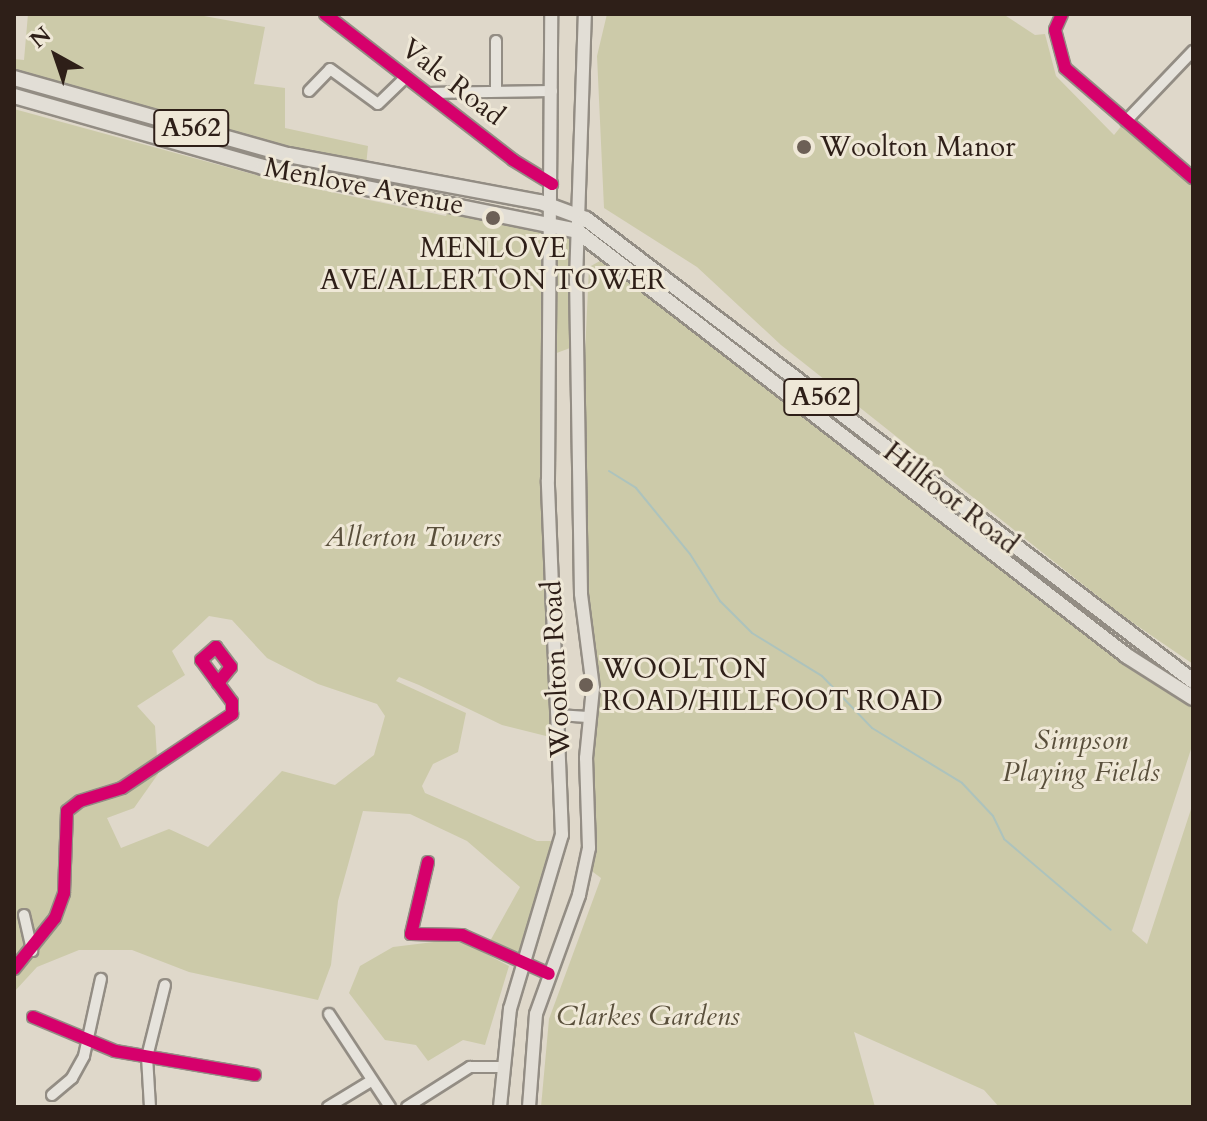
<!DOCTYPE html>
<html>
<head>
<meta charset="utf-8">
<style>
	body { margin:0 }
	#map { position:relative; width:1207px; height:1121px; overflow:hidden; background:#dfd8ca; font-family:Cardo,serif }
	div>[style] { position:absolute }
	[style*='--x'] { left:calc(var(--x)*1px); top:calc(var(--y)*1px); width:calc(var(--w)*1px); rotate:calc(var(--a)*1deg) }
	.green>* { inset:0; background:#cccaa9 }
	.stream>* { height:2px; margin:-1px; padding:0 1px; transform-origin:1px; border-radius:1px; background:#adc3bd }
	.roads { filter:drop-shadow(2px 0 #938d84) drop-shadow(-2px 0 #938d84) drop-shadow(0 2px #938d84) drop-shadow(0 -2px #938d84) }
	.minor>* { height:10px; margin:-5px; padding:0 5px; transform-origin:5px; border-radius:5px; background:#e6e3dc }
	.major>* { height:12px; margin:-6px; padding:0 6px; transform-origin:6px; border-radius:6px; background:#e2ded6 }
	.highway>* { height:14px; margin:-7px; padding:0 7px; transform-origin:7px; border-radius:7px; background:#e2ded6 }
	.cycleway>* { height:12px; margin:-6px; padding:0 6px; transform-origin:6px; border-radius:6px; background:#d6006c }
	.dots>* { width:22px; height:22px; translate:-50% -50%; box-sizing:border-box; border:4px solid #efe8d7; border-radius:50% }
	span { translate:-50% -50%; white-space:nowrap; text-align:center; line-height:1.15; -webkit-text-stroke:6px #efe8d7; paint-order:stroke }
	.shield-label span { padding:2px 6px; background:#efe8d7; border:2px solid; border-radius:6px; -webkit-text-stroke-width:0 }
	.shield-label { font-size:26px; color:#2e1f18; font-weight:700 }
	.street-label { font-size:28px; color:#2e1f18 }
	.poi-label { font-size:28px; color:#2e1f18 }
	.left { translate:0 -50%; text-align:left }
	.park-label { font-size:28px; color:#594f3b; font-style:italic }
	.frame { position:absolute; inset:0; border:16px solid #2e1f18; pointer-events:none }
	.north { position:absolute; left:16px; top:16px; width:80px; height:80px; -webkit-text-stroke:6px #efe8d7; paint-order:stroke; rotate:320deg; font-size:22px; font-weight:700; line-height:32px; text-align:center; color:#2e1f18 }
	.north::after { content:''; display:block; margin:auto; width:28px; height:36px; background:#2e1f18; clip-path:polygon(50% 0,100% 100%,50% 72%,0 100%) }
</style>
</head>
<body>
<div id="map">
	<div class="green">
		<i style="clip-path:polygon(28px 14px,193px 14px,265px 27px,254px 84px,285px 88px,285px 128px,368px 146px,366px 166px,14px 75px,14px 59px,24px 60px)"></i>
		<i style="clip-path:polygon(607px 14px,1003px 14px,1035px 35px,1045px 34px,1056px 76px,1114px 135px,1123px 124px,1193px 185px,1193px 664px,1120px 614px,781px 345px,697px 267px,604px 208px,597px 56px)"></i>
		<i style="clip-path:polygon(evenodd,14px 109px,278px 181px,446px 216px,448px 210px,569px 233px,570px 348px,546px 357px,558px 739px,502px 725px,419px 685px,399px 677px,396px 681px,466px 713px,458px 752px,433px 764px,422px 786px,425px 793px,537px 841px,558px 841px,522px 953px,489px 943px,520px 887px,467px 841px,410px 814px,363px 811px,338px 901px,331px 965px,318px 1000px,189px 972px,132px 950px,79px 950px,37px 967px,14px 992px,14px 109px,209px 616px,232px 620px,267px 658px,318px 684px,377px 704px,385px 716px,374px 755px,335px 785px,282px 771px,208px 847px,169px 829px,121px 848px,107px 818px,134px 808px,158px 774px,155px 726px,137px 706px,185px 675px,172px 651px,209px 616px)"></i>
		<i style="clip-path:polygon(600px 261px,1132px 668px,1193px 708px,1193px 743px,1132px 931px,1147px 944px,1193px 803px,1193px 1107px,999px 1107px,984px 1090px,854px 1032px,875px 1107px,541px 1107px,549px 1019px,601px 878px,593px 872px,588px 759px,595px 689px,584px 596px,582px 418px,589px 267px)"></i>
		<i style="clip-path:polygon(458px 939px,509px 966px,485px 1045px,463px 1040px,428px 1061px,416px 1045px,385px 1040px,349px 993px,360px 966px,393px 947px)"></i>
	</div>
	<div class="stream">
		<i style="--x:609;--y:471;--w:32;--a:32"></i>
		<i style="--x:636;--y:488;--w:85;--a:50.7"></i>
		<i style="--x:690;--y:554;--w:56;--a:57.4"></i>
		<i style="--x:720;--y:601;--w:45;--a:45"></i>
		<i style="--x:752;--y:633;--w:82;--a:31.6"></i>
		<i style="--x:822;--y:676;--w:72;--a:46.1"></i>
		<i style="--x:872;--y:728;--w:105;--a:31.4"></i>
		<i style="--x:962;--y:783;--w:45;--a:46.8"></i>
		<i style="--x:993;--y:816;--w:25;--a:64"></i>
		<i style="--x:1004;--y:839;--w:140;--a:40.4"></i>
	</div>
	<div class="roads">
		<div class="minor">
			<i style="--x:325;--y:14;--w:238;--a:37.8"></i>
			<i style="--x:513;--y:160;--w:46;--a:31.6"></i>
			<i style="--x:1062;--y:14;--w:17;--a:114"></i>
			<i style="--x:1055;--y:30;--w:39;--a:75"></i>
			<i style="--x:1065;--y:68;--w:169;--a:40.7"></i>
			<i style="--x:496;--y:41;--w:50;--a:90"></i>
			<i style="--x:309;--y:91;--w:30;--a:-46"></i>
			<i style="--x:330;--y:69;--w:59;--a:36.1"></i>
			<i style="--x:378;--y:104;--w:39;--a:-44"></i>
			<i style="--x:427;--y:93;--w:125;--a:-0.9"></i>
			<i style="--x:1126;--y:121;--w:97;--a:-46.3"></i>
			<i style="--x:559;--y:715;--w:31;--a:4"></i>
			<i style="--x:428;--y:862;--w:74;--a:103.3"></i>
			<i style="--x:411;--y:934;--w:51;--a:1.1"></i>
			<i style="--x:462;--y:935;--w:95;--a:24.1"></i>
			<i style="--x:24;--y:915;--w:37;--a:77"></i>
			<i style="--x:14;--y:969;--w:65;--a:-51.2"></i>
			<i style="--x:55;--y:918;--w:27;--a:-70"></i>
			<i style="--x:64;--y:893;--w:82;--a:-87.9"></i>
			<i style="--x:67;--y:811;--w:16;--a:-38"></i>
			<i style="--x:80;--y:801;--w:44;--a:-17.2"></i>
			<i style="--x:122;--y:788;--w:133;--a:-33.9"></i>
			<i style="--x:232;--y:714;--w:12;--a:-90"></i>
			<i style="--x:232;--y:702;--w:52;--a:-126.4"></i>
			<i style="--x:201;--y:660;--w:20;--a:-41"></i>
			<i style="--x:216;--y:647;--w:25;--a:53"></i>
			<i style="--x:231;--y:667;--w:21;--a:129"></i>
			<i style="--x:329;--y:1014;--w:111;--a:56.7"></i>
			<i style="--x:33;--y:1017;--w:89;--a:22.5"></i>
			<i style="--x:115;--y:1051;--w:142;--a:9.7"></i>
			<i style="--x:52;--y:1095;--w:26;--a:-40"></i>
			<i style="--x:72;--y:1078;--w:25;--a:-61"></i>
			<i style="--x:84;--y:1056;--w:79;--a:-77.6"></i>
			<i style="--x:150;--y:1107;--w:50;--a:-93.4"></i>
			<i style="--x:147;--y:1057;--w:74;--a:-76"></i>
			<i style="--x:328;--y:1107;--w:50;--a:-31.2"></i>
			<i style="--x:407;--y:1107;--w:75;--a:-32.4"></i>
			<i style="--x:470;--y:1067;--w:32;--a:0"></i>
		</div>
		<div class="major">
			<i style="--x:500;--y:1107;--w:99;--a:-84.2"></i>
			<i style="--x:510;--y:1009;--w:182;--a:-73.4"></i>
			<i style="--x:562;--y:835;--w:355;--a:-92.3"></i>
			<i style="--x:548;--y:480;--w:466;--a:-89.6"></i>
			<i style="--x:529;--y:1107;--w:93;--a:-85.7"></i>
			<i style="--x:536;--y:1014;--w:127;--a:-70.1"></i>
			<i style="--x:579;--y:895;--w:48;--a:-78"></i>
			<i style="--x:589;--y:848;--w:90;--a:-91.9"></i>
			<i style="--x:586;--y:758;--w:70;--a:-84.3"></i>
			<i style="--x:593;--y:688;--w:95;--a:-97.3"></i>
			<i style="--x:581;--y:594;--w:313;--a:-90.9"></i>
			<i style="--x:576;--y:281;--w:267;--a:-88.1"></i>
		</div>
		<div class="highway">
			<i style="--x:14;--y:78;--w:285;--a:15.7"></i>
			<i style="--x:288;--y:155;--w:256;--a:10.6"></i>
			<i style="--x:540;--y:202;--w:49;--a:20.3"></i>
			<i style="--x:586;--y:219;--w:763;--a:37.28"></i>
			<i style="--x:14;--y:96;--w:259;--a:15.9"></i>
			<i style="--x:263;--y:167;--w:320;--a:11.5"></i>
			<i style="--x:577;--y:231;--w:695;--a:37.69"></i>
			<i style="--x:1127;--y:656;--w:78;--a:32.5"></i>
		</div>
	</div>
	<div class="cycleway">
		<i style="--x:325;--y:14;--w:238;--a:37.8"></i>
		<i style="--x:513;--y:160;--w:46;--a:31.6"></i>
		<i style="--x:1062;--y:14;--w:17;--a:114"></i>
		<i style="--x:1055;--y:30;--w:39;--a:75"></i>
		<i style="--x:1065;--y:68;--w:169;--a:40.7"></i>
		<i style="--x:428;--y:862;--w:74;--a:103.3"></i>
		<i style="--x:411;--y:934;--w:51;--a:1.1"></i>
		<i style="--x:462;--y:935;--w:95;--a:24.1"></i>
		<i style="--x:14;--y:969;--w:65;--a:-51.2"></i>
		<i style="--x:55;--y:918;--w:27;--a:-70"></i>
		<i style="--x:64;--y:893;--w:82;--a:-87.9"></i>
		<i style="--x:67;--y:811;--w:16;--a:-38"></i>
		<i style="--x:80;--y:801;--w:44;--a:-17.2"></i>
		<i style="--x:122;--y:788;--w:133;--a:-33.9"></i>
		<i style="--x:232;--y:714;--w:12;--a:-90"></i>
		<i style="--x:232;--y:702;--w:52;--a:-126.4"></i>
		<i style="--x:201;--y:660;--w:20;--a:-41"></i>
		<i style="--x:216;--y:647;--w:25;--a:53"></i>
		<i style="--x:231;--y:667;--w:21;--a:129"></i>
		<i style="--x:33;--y:1017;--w:89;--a:22.5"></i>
		<i style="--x:115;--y:1051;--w:142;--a:9.7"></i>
	</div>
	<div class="dots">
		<i style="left:804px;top:147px;background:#6c6056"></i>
		<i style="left:493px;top:218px;background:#6c6056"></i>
		<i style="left:586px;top:685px;background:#6c6056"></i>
	</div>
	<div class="shield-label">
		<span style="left:191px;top:128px">A562</span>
		<span style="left:821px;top:397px">A562</span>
	</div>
	<div class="street-label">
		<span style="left:453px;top:82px;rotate:38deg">Vale Road</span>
		<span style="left:364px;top:186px;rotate:11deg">Menlove Avenue</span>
		<span style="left:951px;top:498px;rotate:38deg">Hillfoot Road</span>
		<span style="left:556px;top:669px;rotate:-93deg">Woolton Road</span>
	</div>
	<div class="poi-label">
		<span class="left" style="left:820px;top:147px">Woolton Manor</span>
		<span style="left:493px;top:264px">MENLOVE<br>AVE/ALLERTON TOWER</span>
		<span class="left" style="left:602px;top:685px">WOOLTON<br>ROAD/HILLFOOT ROAD</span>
	</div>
	<div class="park-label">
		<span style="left:413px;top:537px">Allerton Towers</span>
		<span style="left:1081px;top:756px">Simpson<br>Playing Fields</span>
		<span style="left:648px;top:1016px">Clarkes Gardens</span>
	</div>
	<div class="frame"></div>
	<div class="north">N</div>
</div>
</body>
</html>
